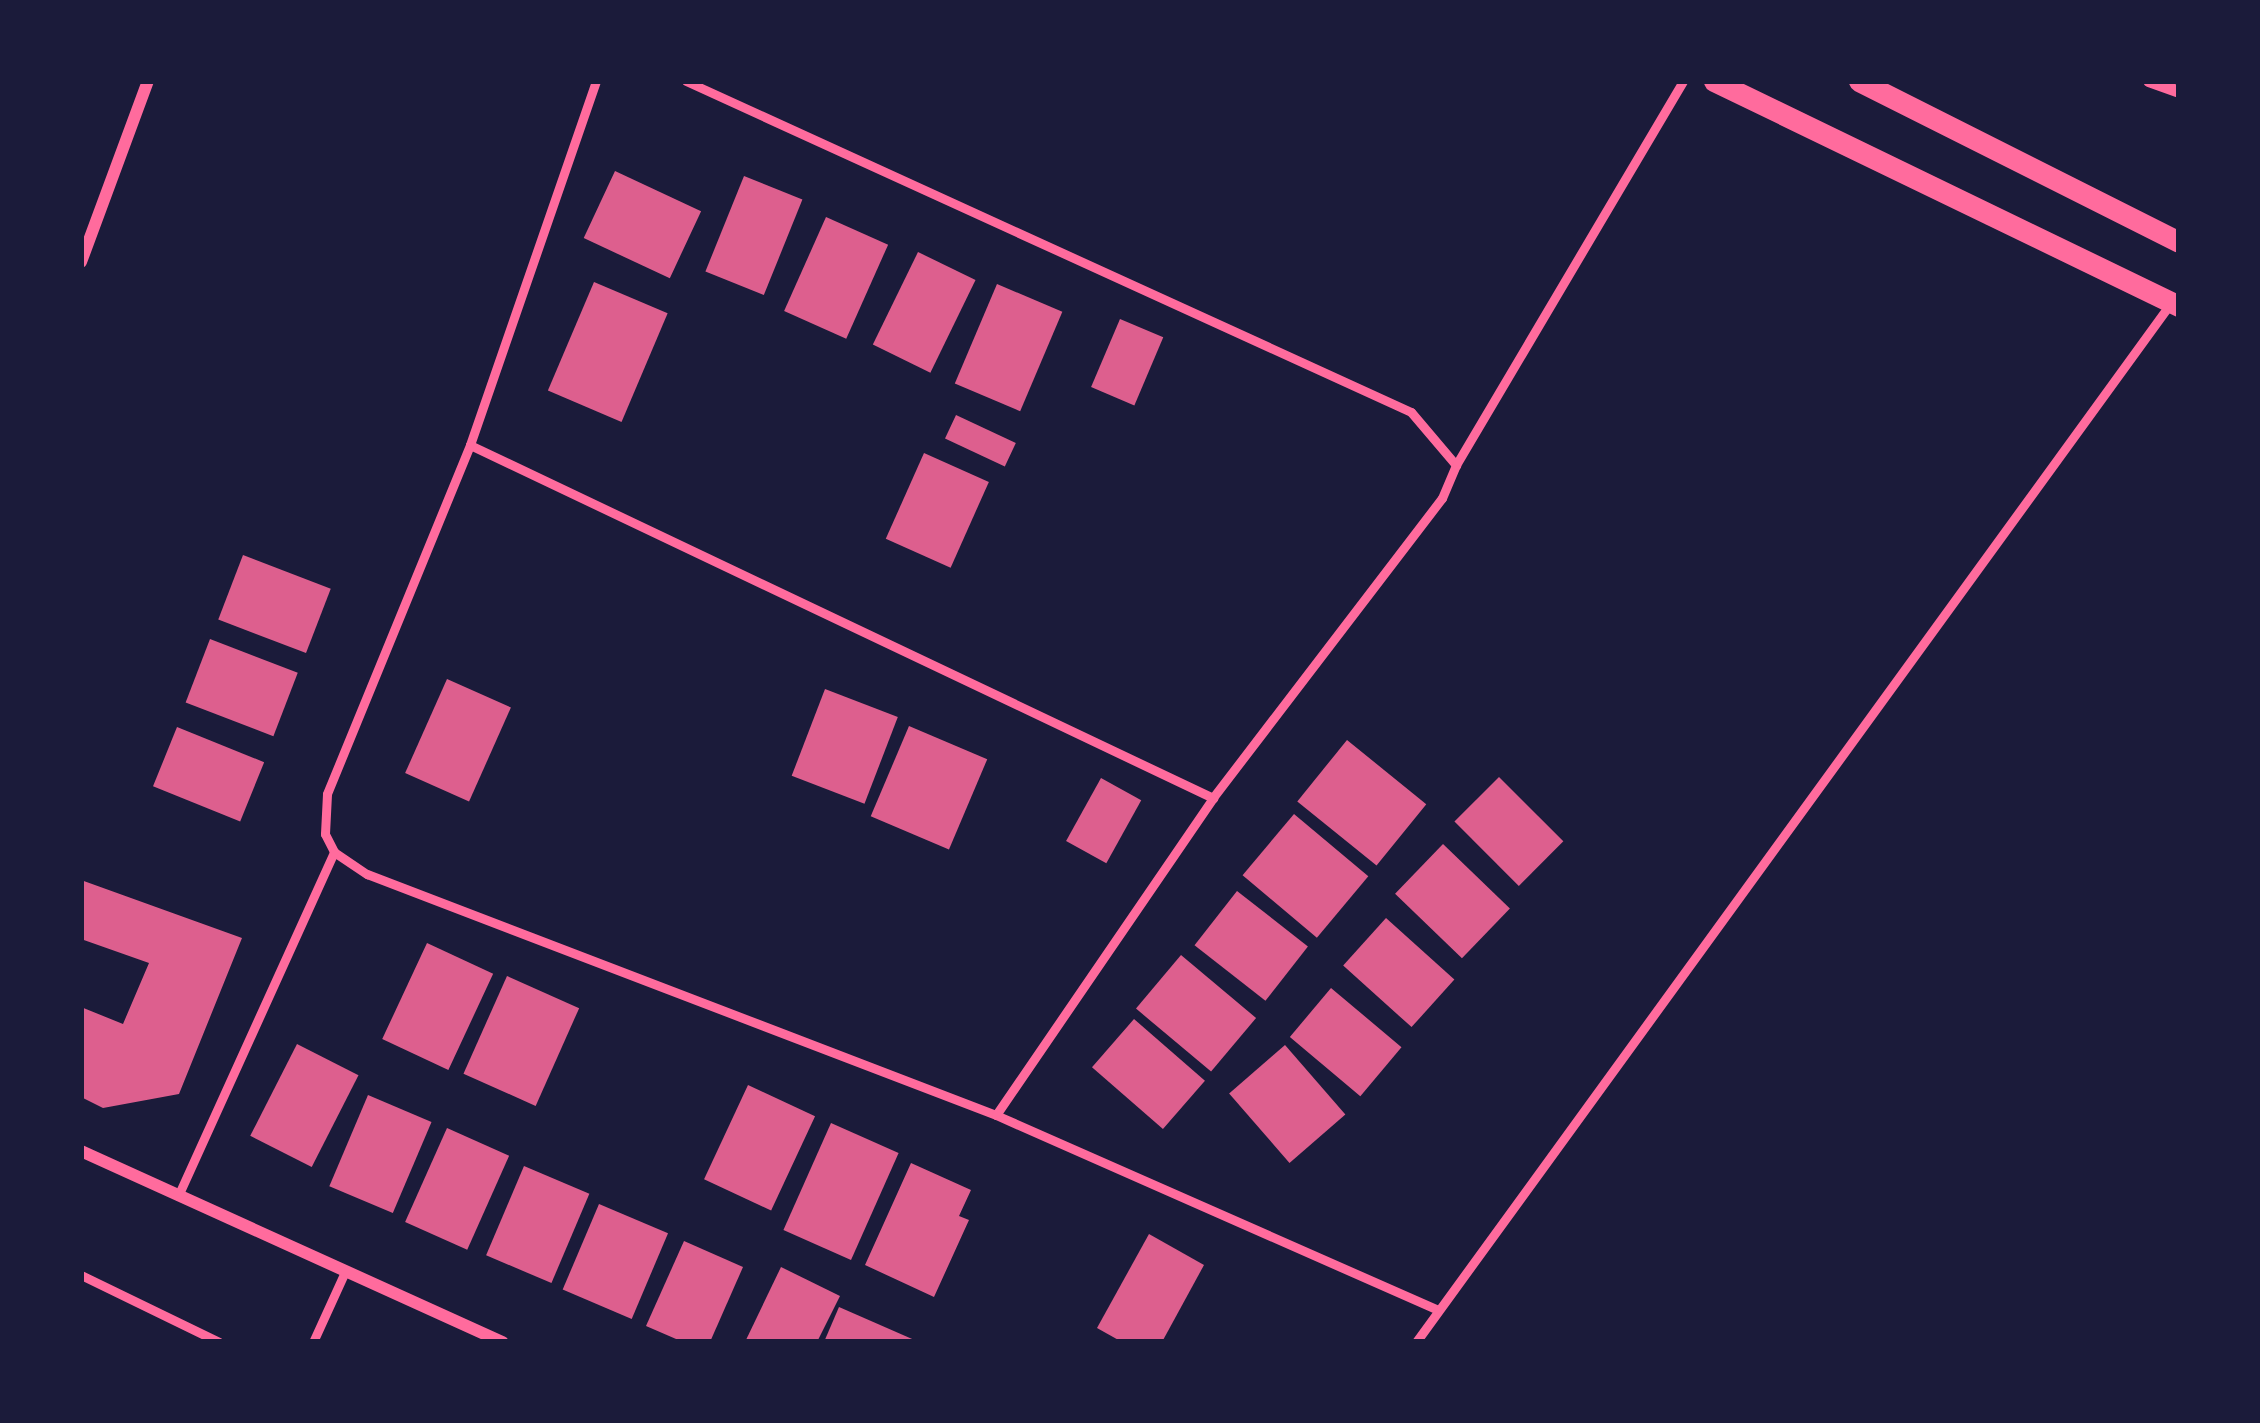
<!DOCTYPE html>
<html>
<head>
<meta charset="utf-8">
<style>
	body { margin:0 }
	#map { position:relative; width:2260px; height:1423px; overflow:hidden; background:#1b1b3a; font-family:Literata,serif }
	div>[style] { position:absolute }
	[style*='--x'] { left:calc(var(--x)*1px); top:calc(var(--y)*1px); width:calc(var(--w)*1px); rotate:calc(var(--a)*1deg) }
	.building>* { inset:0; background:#dd5f8e; transform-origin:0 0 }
	.service>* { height:9px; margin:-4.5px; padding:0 4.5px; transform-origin:4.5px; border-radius:4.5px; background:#ff6b9d }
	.minor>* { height:12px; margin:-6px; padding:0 6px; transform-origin:6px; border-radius:6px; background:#ff6b9d }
	.tertiary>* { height:21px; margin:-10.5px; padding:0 10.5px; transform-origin:10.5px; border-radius:10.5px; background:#ff6b9d }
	span { translate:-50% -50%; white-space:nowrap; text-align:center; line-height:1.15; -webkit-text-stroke:12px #1b1b3a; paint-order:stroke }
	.frame { position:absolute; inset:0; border:84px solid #1b1b3a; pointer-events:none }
</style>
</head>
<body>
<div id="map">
	<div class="building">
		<i style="left:615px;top:171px;width:95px;height:74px;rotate:25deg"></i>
		<i style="left:744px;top:176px;width:63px;height:103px;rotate:22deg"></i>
		<i style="left:826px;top:217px;width:68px;height:103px;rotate:24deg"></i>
		<i style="left:918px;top:252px;width:64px;height:103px;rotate:26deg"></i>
		<i style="left:594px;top:282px;width:80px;height:118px;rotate:23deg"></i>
		<i style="left:997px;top:284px;width:71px;height:108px;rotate:23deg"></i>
		<i style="left:1120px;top:319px;width:47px;height:74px;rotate:23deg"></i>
		<i style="left:956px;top:415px;width:66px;height:26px;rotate:25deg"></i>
		<i style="left:924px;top:453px;width:71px;height:94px;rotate:24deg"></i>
		<i style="left:243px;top:555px;width:94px;height:69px;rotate:21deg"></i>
		<i style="left:210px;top:639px;width:94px;height:68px;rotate:21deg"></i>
		<i style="left:447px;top:679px;width:70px;height:103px;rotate:24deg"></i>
		<i style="left:825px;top:689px;width:78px;height:93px;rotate:21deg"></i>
		<i style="left:909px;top:726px;width:85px;height:98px;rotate:23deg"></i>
		<i style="left:177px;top:727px;width:94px;height:64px;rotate:22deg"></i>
		<i style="left:1347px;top:740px;width:102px;height:79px;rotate:39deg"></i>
		<i style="left:1499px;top:777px;width:91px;height:63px;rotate:45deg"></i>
		<i style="left:1101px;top:778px;width:46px;height:72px;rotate:29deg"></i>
		<i style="left:1294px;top:814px;width:97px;height:80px;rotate:40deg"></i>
		<i style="left:1443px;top:844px;width:93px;height:69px;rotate:44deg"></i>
		<i style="clip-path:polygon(81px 880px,242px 938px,179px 1094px,103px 1108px,81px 1097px,81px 1007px,123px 1024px,149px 963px,81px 939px)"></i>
		<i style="left:1237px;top:891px;width:90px;height:69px;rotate:38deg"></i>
		<i style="left:1386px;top:918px;width:92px;height:64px;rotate:42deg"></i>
		<i style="left:427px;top:943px;width:73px;height:106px;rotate:25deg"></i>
		<i style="left:1181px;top:955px;width:98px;height:70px;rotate:40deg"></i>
		<i style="left:507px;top:976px;width:79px;height:107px;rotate:24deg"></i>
		<i style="left:1331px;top:988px;width:92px;height:64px;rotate:40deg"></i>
		<i style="left:1134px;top:1019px;width:94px;height:64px;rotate:41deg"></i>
		<i style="left:297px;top:1044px;width:69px;height:103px;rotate:27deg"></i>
		<i style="left:1285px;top:1045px;width:92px;height:74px;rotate:49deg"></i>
		<i style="left:748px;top:1085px;width:74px;height:104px;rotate:25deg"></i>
		<i style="left:368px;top:1095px;width:69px;height:99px;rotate:23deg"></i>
		<i style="left:831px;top:1123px;width:74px;height:117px;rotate:24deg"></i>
		<i style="left:447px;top:1128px;width:68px;height:103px;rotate:24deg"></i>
		<i style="clip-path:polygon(911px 1163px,971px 1190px,959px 1216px,969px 1220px,934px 1297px,865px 1265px)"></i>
		<i style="left:524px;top:1166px;width:71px;height:97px;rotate:23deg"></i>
		<i style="left:599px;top:1204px;width:75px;height:93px;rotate:23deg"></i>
		<i style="clip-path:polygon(1149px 1234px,1204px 1265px,1162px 1342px,1122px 1342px,1097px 1328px)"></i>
		<i style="clip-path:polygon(684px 1241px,743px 1267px,710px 1342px,683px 1342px,646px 1326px)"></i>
		<i style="clip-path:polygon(781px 1267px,840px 1296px,817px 1342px,745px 1342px)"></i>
		<i style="clip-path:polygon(839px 1307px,919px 1342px,824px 1342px)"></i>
	</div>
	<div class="service">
		<i style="--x:596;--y:81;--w:385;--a:109.1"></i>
		<i style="--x:470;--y:445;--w:377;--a:112.3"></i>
		<i style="--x:327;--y:794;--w:40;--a:92.9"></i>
		<i style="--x:325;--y:834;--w:20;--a:63"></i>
		<i style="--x:334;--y:852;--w:40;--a:34"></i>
		<i style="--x:367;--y:874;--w:674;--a:20.96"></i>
		<i style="--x:996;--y:1115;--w:483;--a:23.8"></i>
		<i style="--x:686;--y:81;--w:797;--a:24.54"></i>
		<i style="--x:1411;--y:412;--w:70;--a:49.7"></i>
		<i style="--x:1456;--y:465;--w:36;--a:113"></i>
		<i style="--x:1442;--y:498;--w:377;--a:127.4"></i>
		<i style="--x:1213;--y:798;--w:384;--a:124.4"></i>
		<i style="--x:470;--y:445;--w:823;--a:25.41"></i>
		<i style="--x:1456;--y:465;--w:446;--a:-59.4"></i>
		<i style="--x:178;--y:1196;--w:378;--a:-65.6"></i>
		<i style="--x:81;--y:1275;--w:153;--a:25.9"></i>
		<i style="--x:313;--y:1342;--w:75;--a:-65.5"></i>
		<i style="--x:1416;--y:1342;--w:1284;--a:-54"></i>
	</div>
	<div class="minor">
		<i style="--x:2149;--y:81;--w:32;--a:20"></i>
		<i style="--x:81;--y:262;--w:193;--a:-69.7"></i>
		<i style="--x:81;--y:1151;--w:463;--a:24.4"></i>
	</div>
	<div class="tertiary">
		<i style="--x:1714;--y:81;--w:517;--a:25.82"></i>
		<i style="--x:1859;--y:81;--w:358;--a:26.7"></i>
	</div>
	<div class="frame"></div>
</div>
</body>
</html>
